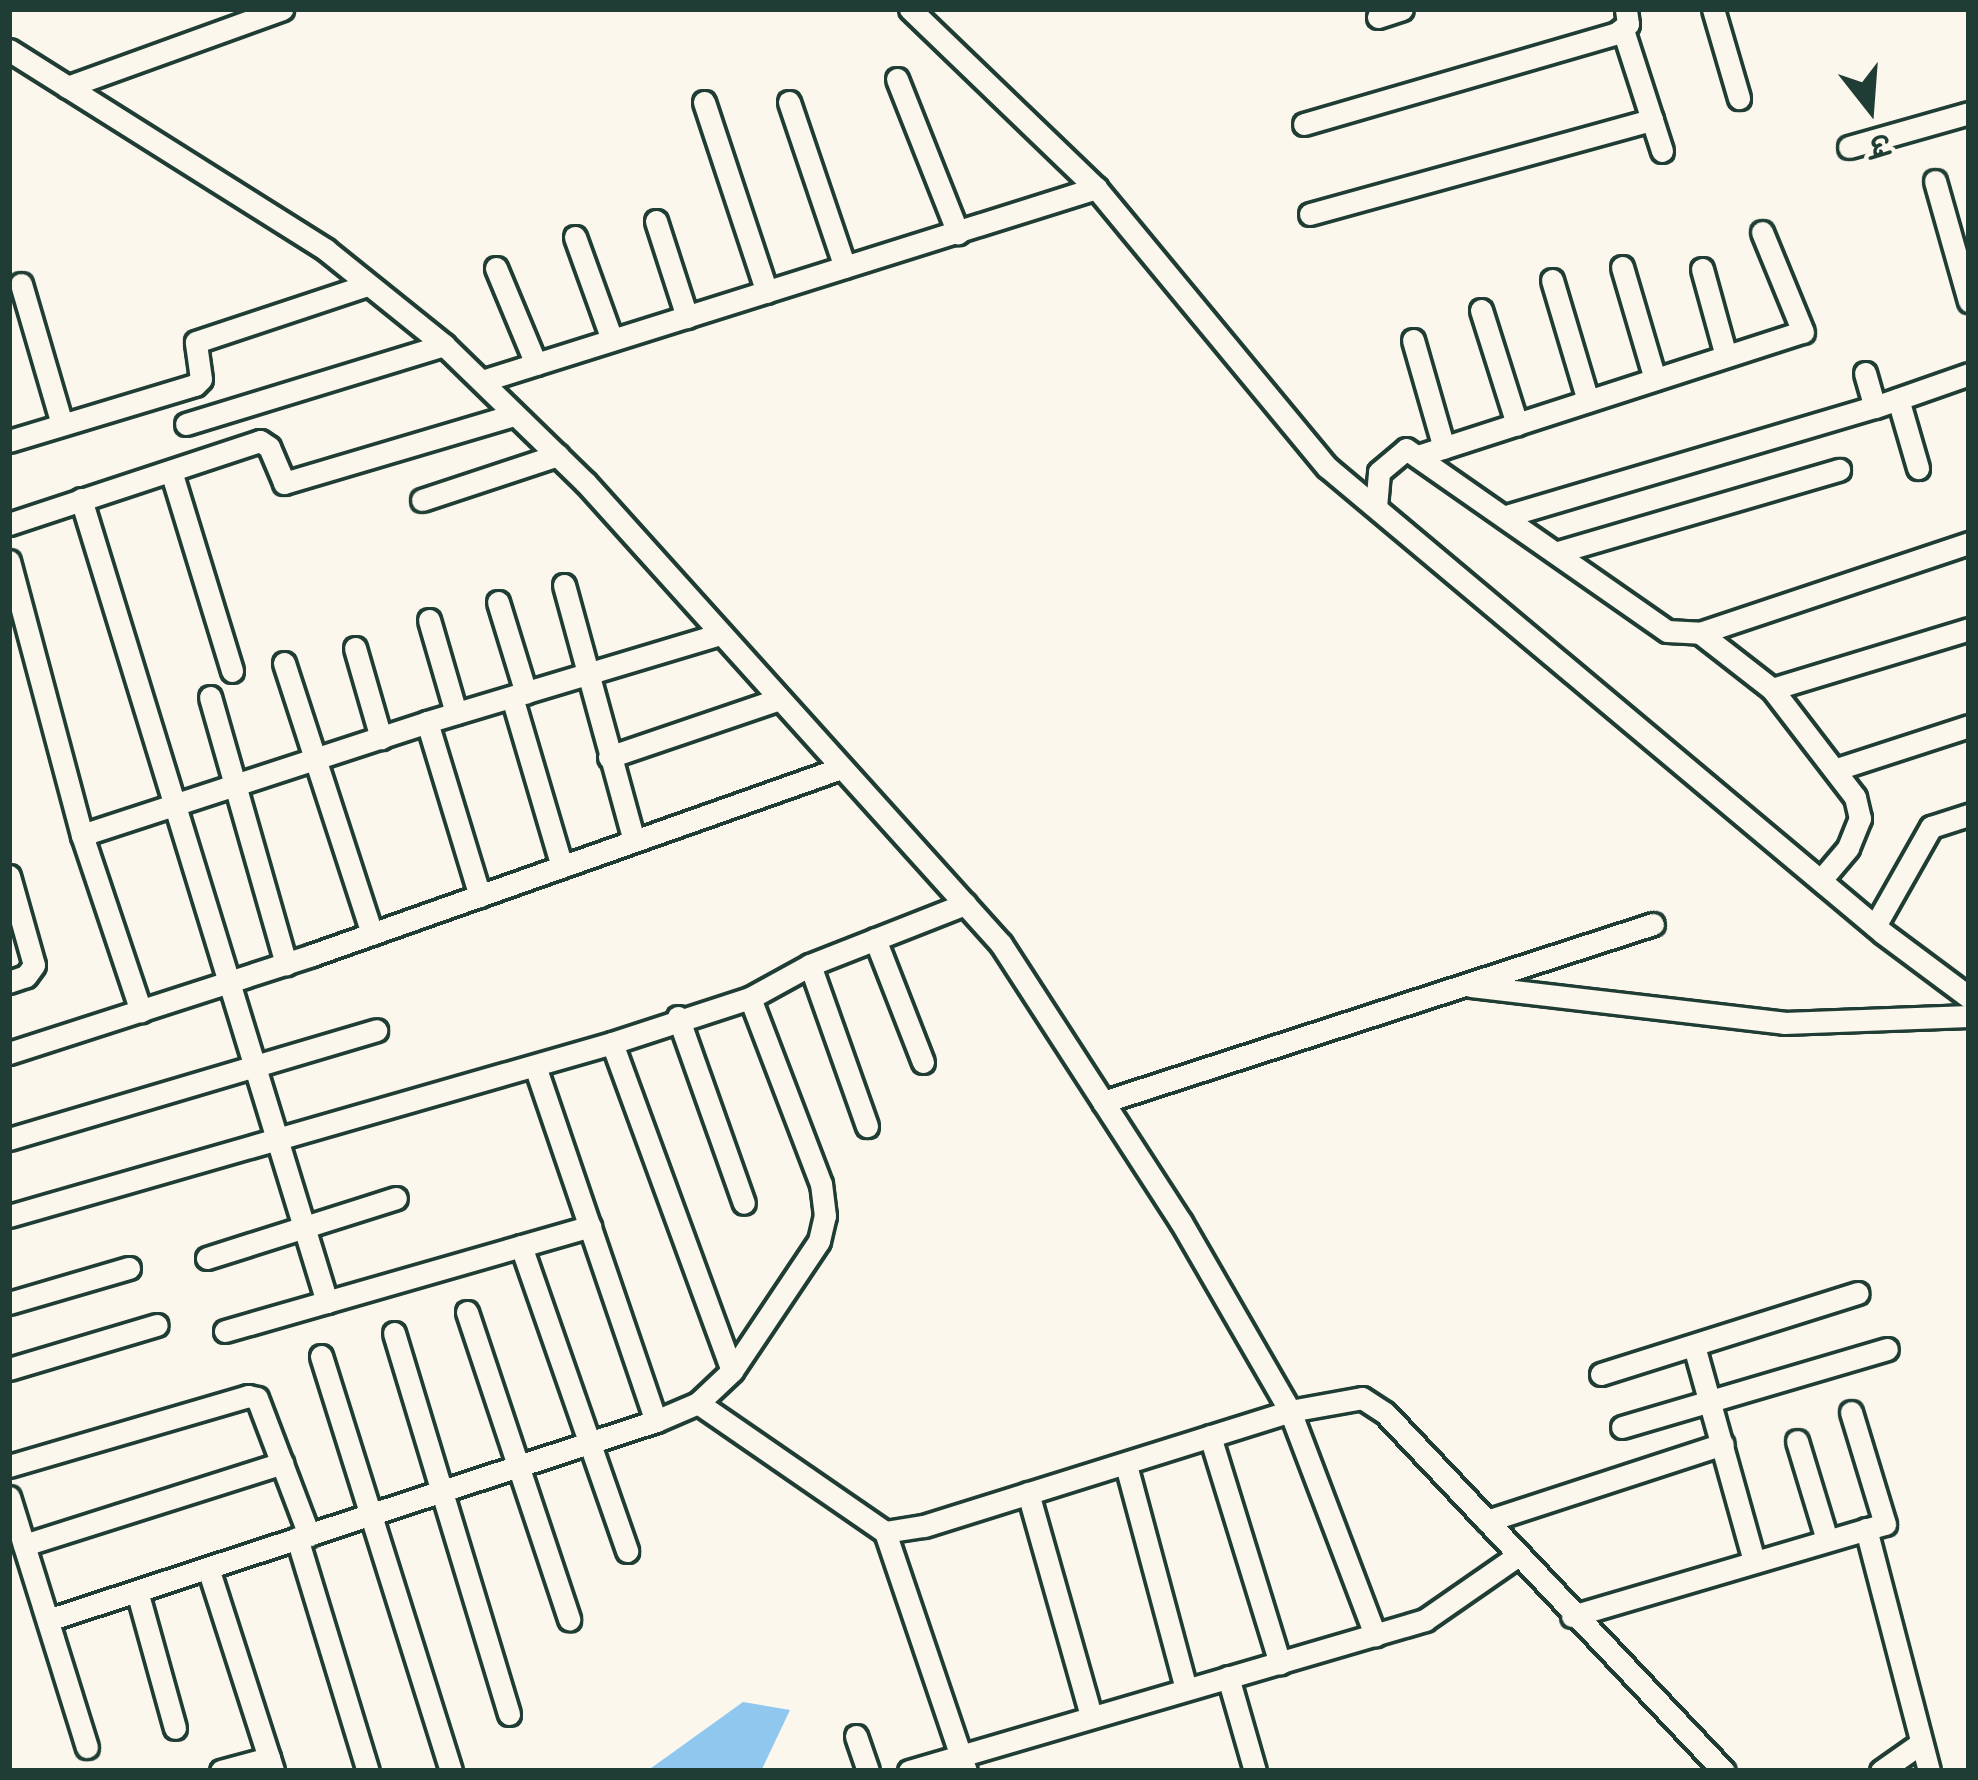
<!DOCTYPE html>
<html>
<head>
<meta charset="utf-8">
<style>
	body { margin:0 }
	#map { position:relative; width:1978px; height:1780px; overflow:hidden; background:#fbf7ec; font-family:Kalam,"Playpen Sans Deva",sans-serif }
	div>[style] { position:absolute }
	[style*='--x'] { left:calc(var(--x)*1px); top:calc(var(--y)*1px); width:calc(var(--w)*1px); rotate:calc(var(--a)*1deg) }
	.water>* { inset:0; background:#8fc7ee }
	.roads { filter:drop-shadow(3px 0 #1f3d34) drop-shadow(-3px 0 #1f3d34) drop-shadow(0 3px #1f3d34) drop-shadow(0 -3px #1f3d34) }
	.street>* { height:21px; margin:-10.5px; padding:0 10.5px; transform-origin:10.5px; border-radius:10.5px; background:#fbf7ec }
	span { translate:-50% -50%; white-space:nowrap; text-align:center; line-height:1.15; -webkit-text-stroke:12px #fbf7ec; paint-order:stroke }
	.frame { position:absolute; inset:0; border:12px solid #1f3d34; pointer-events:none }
	.north { position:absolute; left:1810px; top:48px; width:120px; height:120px; -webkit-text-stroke:9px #fbf7ec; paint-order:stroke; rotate:163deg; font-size:33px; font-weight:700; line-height:48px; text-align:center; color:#1f3d34 }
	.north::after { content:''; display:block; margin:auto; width:42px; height:54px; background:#1f3d34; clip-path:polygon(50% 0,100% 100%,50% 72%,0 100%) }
</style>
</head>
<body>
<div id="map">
	<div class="water">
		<i style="clip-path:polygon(743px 1702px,790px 1710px,761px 1771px,647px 1771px)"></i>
	</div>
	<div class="roads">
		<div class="street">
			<i style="--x:910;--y:9;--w:258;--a:43.9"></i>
			<i style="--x:1096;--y:188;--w:362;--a:50.4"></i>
			<i style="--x:1327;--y:467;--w:725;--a:39.97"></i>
			<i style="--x:1883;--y:933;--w:107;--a:36.7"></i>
			<i style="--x:1713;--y:9;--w:93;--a:73.7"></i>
			<i style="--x:1378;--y:17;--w:25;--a:-18"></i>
			<i style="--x:1623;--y:30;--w:127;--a:72.1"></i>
			<i style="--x:9;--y:50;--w:375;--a:32.2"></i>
			<i style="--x:326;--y:250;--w:151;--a:38.8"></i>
			<i style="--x:444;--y:345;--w:197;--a:44.2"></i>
			<i style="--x:585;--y:482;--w:622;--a:48"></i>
			<i style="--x:1001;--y:944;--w:331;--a:57.1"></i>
			<i style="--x:1181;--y:1222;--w:218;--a:60"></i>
			<i style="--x:1290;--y:1411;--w:240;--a:69.2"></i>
			<i style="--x:897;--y:79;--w:166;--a:68.4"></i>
			<i style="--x:67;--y:87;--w:229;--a:-19.9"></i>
			<i style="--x:704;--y:102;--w:200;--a:71.7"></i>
			<i style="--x:789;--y:102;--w:174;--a:71.3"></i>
			<i style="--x:1304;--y:124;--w:326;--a:-16.2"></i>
			<i style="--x:1617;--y:33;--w:14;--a:-39"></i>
			<i style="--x:1628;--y:24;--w:15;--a:-98"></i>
			<i style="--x:1849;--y:147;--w:125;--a:-15.8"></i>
			<i style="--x:1935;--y:181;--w:125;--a:74.2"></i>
			<i style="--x:1310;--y:214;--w:355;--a:-15.4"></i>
			<i style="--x:656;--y:221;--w:101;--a:72.1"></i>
			<i style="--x:575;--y:237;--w:109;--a:70.2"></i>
			<i style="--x:1622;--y:267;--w:117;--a:73.6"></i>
			<i style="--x:496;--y:268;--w:104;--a:67.4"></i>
			<i style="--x:1702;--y:269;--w:90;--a:74.6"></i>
			<i style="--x:1552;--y:280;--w:126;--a:73.4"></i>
			<i style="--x:21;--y:284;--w:146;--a:73.7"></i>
			<i style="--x:1481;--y:310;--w:120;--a:72.5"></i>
			<i style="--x:1413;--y:340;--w:112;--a:74"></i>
			<i style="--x:1865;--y:373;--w:35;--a:74"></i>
			<i style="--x:482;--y:381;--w:644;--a:-17.45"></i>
			<i style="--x:1898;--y:399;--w:72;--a:73.8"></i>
			<i style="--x:186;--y:424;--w:270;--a:-17"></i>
			<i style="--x:9;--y:441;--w:194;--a:-16.8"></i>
			<i style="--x:195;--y:385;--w:8;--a:-45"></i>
			<i style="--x:201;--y:379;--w:37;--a:-98"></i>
			<i style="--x:196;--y:342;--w:180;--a:-18.4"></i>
			<i style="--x:1418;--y:456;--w:404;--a:-17.9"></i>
			<i style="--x:1803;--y:332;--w:108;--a:-112.3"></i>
			<i style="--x:171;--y:471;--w:209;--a:73"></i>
			<i style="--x:81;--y:499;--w:840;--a:72.97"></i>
			<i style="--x:422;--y:500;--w:143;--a:-18.3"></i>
			<i style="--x:1376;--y:507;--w:35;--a:-85"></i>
			<i style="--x:1379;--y:472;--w:35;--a:-40"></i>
			<i style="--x:1406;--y:449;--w:318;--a:34.9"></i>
			<i style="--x:1667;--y:631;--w:33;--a:3"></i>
			<i style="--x:1700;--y:633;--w:91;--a:37.9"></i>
			<i style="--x:1772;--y:689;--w:136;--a:52.5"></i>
			<i style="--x:1855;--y:797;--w:22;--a:77"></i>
			<i style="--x:1860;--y:818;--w:32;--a:112"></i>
			<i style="--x:1848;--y:848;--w:42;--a:130.2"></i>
			<i style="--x:1506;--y:516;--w:385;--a:-16.5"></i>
			<i style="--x:1875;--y:407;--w:100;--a:-19.3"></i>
			<i style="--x:9;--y:524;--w:264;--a:-18.3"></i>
			<i style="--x:260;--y:441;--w:11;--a:34"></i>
			<i style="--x:269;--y:447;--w:39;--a:67"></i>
			<i style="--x:284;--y:483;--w:239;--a:-16.5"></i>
			<i style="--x:1558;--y:552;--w:293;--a:-16.3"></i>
			<i style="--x:9;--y:561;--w:284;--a:75.1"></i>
			<i style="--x:82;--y:835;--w:186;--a:71.5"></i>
			<i style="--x:564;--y:585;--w:265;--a:74.7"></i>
			<i style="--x:498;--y:602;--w:95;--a:72.9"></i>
			<i style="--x:429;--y:620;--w:97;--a:73.8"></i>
			<i style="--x:1700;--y:633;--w:284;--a:-18.5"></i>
			<i style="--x:355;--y:648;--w:94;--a:73.9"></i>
			<i style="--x:284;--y:663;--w:285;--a:72"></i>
			<i style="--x:1772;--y:689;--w:206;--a:-16.9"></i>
			<i style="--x:210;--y:697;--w:278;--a:74.1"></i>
			<i style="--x:512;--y:697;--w:177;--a:73.6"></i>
			<i style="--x:427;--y:722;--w:182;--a:73.1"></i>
			<i style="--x:609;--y:757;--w:180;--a:-18.8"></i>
			<i style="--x:1837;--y:769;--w:139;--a:-18"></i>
			<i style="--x:82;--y:835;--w:363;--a:-18.1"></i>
			<i style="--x:427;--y:722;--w:307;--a:-16.7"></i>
			<i style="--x:9;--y:876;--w:92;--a:74.3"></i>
			<i style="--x:34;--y:965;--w:14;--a:126"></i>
			<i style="--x:26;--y:976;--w:18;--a:161"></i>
			<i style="--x:1875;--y:926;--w:114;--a:-60.5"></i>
			<i style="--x:1931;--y:827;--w:40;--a:-18"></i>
			<i style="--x:875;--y:939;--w:132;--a:68.7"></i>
			<i style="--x:810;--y:965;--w:171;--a:70.5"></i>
			<i style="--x:1471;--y:986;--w:315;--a:6.7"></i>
			<i style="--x:1784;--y:1023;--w:185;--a:-2.2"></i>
			<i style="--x:678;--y:1017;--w:197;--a:70.5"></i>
			<i style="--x:612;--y:1043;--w:349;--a:69.9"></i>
			<i style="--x:9;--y:1053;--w:318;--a:-17.9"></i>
			<i style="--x:312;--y:955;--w:561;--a:-19.47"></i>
			<i style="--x:535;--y:1066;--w:375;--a:71.2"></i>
			<i style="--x:1103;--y:1102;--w:578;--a:-17.93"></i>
			<i style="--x:9;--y:1139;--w:383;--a:-16.5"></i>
			<i style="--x:9;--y:1216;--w:627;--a:-16.01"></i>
			<i style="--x:612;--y:1043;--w:145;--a:-18.1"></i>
			<i style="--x:750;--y:998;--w:68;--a:-28.8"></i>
			<i style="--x:810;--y:965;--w:167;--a:-21.5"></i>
			<i style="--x:521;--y:1246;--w:323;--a:70.8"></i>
			<i style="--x:207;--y:1258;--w:198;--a:-17.6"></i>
			<i style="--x:9;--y:1303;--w:125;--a:-16.3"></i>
			<i style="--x:467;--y:1312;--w:324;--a:71.6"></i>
			<i style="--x:225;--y:1331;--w:380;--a:-16"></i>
			<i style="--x:394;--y:1333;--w:398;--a:73.2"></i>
			<i style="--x:1694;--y:1346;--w:223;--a:74.4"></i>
			<i style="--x:321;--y:1356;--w:435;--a:72.6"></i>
			<i style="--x:9;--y:1369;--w:154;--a:-16.6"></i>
			<i style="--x:1601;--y:1374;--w:269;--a:-17.5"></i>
			<i style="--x:698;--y:1403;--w:227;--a:34.6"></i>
			<i style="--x:885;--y:1532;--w:252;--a:71.3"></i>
			<i style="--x:1622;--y:1427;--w:276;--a:-16.4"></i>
			<i style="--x:1210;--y:1436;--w:238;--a:72.9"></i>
			<i style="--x:1797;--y:1441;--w:103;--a:73.1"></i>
			<i style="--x:1126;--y:1465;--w:232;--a:75"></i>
			<i style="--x:9;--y:1466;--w:249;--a:-16.3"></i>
			<i style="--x:248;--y:1396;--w:9;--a:13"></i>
			<i style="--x:257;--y:1398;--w:147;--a:69.2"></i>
			<i style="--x:1028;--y:1493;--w:232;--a:74.2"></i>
			<i style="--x:9;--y:1497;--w:262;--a:72.7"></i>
			<i style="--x:1487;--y:1521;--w:248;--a:-18.1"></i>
			<i style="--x:1866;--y:1529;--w:250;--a:75.4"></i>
			<i style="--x:885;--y:1532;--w:39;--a:-9"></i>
			<i style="--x:924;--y:1526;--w:384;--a:-17.4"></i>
			<i style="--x:1290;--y:1411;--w:73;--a:-10.2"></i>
			<i style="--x:1362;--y:1398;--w:27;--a:33"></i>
			<i style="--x:1385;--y:1413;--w:493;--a:46.6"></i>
			<i style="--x:297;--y:1538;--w:244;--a:73.1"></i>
			<i style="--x:24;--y:1545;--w:271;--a:-17.6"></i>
			<i style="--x:208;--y:1568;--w:213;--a:72.2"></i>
			<i style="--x:137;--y:1591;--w:142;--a:74.5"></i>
			<i style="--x:1572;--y:1616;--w:326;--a:-16.4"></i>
			<i style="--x:1885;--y:1524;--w:117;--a:-106.9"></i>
			<i style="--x:48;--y:1620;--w:640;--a:-18.12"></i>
			<i style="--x:656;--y:1421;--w:46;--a:-23.2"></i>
			<i style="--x:698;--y:1403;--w:47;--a:-43.3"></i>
			<i style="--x:732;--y:1371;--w:156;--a:-56.2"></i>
			<i style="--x:819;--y:1241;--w:26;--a:-77"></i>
			<i style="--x:825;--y:1216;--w:32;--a:-97"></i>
			<i style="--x:821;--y:1184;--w:199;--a:-110.9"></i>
			<i style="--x:1228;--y:1677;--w:98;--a:74"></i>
			<i style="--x:856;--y:1736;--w:37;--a:71"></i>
			<i style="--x:221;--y:1771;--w:50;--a:-15.2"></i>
			<i style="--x:909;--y:1771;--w:538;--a:-16.31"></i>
			<i style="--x:1425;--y:1620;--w:112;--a:-34.8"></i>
			<i style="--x:1881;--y:1771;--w:49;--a:-35"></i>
		</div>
	</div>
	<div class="frame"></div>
	<div class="north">उ</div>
</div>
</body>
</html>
